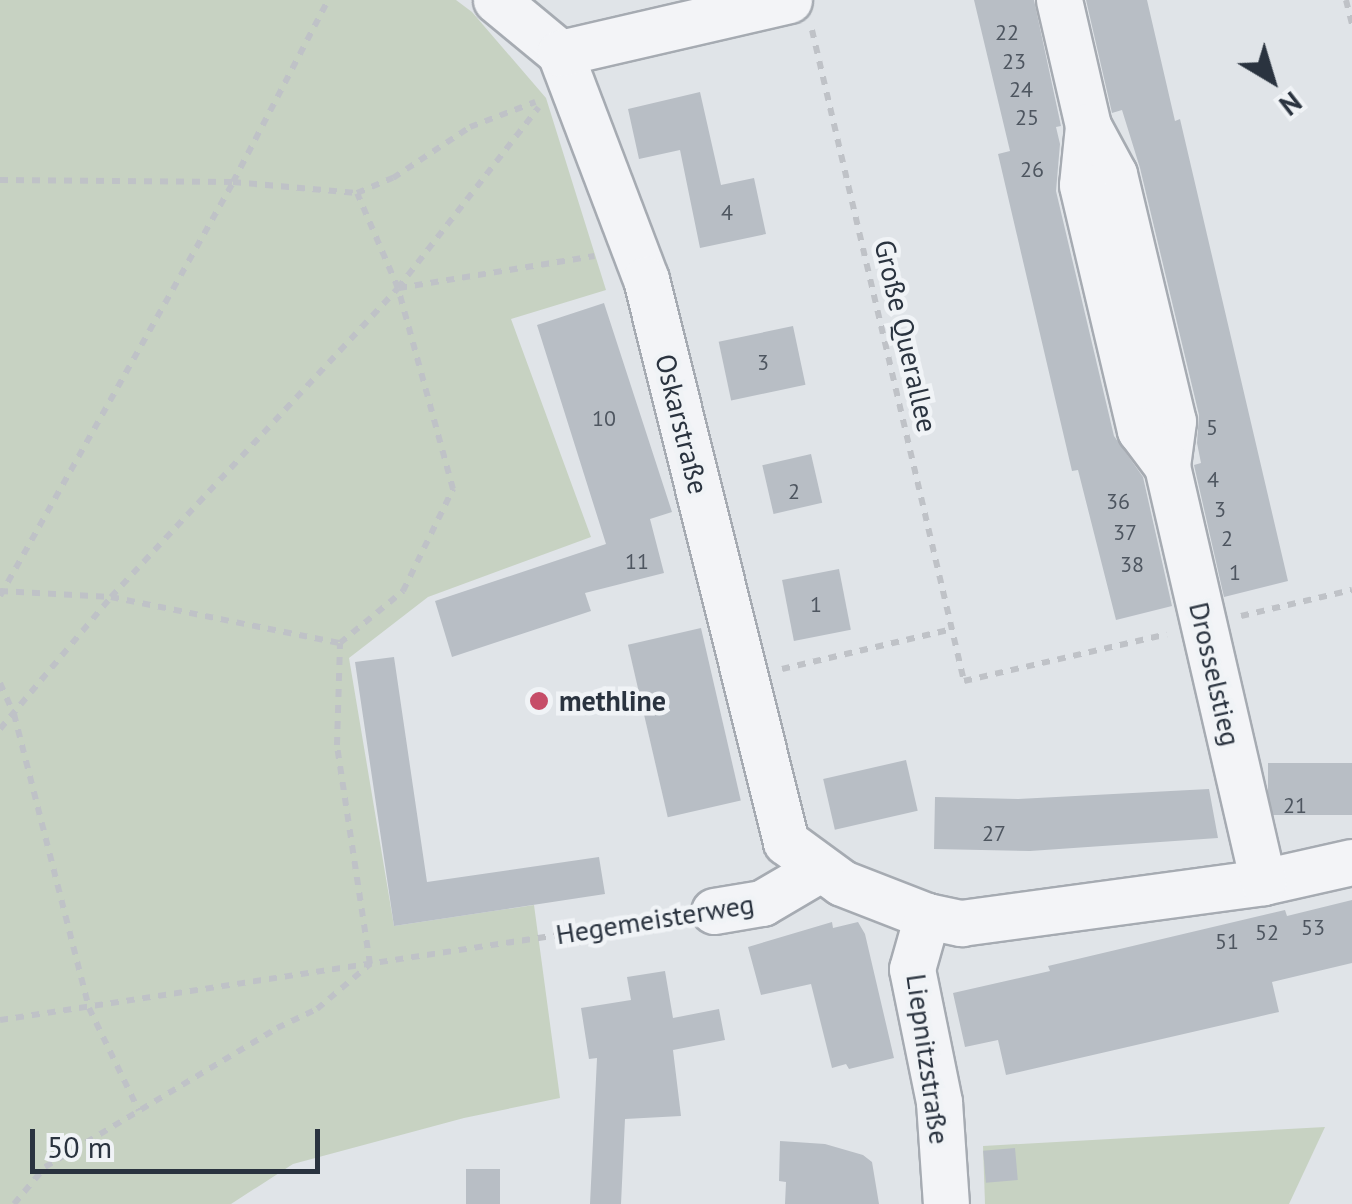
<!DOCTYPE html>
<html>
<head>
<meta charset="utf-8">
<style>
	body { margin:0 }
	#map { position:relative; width:1352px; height:1204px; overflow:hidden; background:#e0e4e8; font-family:"PT Sans",sans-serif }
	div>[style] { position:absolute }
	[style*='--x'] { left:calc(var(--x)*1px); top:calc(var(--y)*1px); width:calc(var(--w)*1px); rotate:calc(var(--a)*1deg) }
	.green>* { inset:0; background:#c7d2c2 }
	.building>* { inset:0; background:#b8bec5; transform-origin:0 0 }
	.path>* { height:6px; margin-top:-3px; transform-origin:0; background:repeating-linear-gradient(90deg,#bfc2c7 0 8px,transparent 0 16px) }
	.roads { filter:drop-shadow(2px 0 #a6abb2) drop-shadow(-2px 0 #a6abb2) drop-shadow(0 2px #a6abb2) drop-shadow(0 -2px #a6abb2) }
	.minor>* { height:45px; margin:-22.5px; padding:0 22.5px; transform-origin:22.5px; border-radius:22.5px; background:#f3f4f7 }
	.dots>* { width:28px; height:28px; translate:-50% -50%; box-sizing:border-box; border:5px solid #f0f3f6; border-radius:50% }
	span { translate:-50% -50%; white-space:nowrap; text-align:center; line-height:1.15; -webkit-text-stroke:9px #f0f3f6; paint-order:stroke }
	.number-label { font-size:22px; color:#4e5660 }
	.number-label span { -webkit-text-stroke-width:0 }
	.street-label { font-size:28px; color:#2a333f }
	.poi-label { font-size:28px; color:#2a333f; font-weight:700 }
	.left { translate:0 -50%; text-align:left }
	.north { position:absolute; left:1222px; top:30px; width:100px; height:100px; -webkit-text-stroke:8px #f0f3f6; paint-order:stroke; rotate:142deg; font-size:28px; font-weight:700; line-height:40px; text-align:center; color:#2a333f }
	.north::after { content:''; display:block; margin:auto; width:35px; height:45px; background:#2a333f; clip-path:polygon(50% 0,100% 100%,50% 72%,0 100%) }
	.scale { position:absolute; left:30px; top:1129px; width:290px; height:45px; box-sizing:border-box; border:5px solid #2a333f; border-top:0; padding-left:12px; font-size:30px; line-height:35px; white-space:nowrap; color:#2a333f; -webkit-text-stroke:8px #f0f3f6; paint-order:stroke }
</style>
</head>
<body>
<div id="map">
	<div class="green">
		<i style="clip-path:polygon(0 0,456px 0,472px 12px,546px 98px,606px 290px,511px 319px,591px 537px,428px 597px,349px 658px,394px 926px,534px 905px,560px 1098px,464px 1118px,293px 1164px,231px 1204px,0 1204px)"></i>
		<i style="clip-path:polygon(1325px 1127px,1289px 1204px,985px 1204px,983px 1146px)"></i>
	</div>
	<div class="building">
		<i style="clip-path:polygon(974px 0,1034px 0,1061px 126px,1056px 127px,1060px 144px,1056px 191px,1114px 436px,1143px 477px,1172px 606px,1116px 620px,1078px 470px,1072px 471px,998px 154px,1010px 151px)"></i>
		<i style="clip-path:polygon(1086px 0,1147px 0,1175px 121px,1180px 119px,1288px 581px,1224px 597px,1194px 465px,1201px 463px,1197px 443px,1199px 415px,1140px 168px,1122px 110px,1112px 113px)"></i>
		<i style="clip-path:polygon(700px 92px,721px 185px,754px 178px,766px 234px,700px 248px,680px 150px,639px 159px,628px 109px)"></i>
		<i style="clip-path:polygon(604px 303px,672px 512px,650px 519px,664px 573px,585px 593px,591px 611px,452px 657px,435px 601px,606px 544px,537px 325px)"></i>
		<i style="left:793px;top:326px;width:60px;height:76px;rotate:78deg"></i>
		<i style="left:811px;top:454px;width:50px;height:50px;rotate:77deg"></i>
		<i style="left:839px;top:569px;width:62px;height:58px;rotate:79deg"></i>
		<i style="left:701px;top:628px;width:177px;height:75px;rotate:77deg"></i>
		<i style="clip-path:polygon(394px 657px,427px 882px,599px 857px,605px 894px,394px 926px,355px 662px)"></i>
		<i style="left:906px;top:760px;width:52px;height:85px;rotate:77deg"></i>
		<i style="left:1352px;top:763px;width:52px;height:84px;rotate:90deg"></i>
		<i style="clip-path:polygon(1209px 789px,1218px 838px,1030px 851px,934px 849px,935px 797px,1018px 799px)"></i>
		<i style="clip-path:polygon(1352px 900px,1352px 963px,1272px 982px,1279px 1012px,1006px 1075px,998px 1040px,965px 1047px,953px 993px,1050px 971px,1048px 966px,1285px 910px,1287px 916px)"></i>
		<i style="clip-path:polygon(832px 922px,833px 928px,858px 922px,865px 934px,894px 1058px,849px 1069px,846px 1064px,832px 1068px,811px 984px,761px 995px,748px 947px)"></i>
		<i style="clip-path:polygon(665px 971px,673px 1018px,719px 1009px,725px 1040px,673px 1050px,681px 1116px,625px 1119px,621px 1204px,590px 1204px,597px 1058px,589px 1059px,581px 1008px,631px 1000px,627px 977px)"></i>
		<i style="clip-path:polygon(780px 1141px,825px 1144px,863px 1155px,872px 1162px,879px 1204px,785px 1204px,786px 1182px,779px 1181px)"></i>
		<i style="left:1015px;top:1148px;width:32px;height:32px;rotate:85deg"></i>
		<i style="left:466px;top:1169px;width:34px;height:35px"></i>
	</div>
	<div class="path">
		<i style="--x:1346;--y:0;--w:25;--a:76"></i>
		<i style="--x:812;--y:30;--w:669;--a:76.86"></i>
		<i style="--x:964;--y:681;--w:208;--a:-13"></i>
		<i style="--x:0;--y:180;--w:233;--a:0.5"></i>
		<i style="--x:233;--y:182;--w:124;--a:5.1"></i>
		<i style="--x:357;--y:193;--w:39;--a:-23"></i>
		<i style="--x:393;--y:178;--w:92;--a:-33.5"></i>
		<i style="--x:470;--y:127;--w:70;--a:-21"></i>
		<i style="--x:399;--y:288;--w:198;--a:-9.3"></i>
		<i style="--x:0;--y:591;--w:111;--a:3.1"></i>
		<i style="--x:111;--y:597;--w:234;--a:11.4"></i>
		<i style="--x:340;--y:643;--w:82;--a:-39.5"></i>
		<i style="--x:403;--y:591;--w:114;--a:-63.9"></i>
		<i style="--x:453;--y:489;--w:208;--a:-105.3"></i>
		<i style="--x:398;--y:288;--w:103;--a:-113.3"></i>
		<i style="--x:0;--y:596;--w:475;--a:-60.6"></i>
		<i style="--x:233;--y:182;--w:205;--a:-62.4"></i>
		<i style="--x:1241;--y:616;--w:114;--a:-13.2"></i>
		<i style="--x:782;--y:669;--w:175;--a:-13.2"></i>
		<i style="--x:0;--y:683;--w:34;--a:66"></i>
		<i style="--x:14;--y:714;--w:303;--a:75.7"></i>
		<i style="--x:89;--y:1008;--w:114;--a:64.1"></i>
		<i style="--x:0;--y:729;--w:172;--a:-49.9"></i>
		<i style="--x:111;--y:597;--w:422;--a:-47.1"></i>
		<i style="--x:398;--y:288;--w:229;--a:-52.1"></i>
		<i style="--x:0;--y:1020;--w:684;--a:-8.66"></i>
		<i style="--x:14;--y:1204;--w:48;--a:-50"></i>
		<i style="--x:45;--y:1167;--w:270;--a:-30.9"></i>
		<i style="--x:277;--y:1028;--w:44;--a:-25.4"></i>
		<i style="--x:317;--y:1009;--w:70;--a:-40.3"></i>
		<i style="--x:370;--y:964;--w:221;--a:-98.6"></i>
		<i style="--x:337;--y:745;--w:102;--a:-88.3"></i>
	</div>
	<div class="roads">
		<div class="minor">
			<i style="--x:496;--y:0;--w:83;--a:39.6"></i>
			<i style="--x:560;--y:53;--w:242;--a:69.2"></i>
			<i style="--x:646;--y:279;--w:580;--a:76.04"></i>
			<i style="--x:786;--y:842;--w:69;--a:36.2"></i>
			<i style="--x:842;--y:883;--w:91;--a:21.2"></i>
			<i style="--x:927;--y:916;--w:35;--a:12"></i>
			<i style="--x:961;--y:923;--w:305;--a:-7.7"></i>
			<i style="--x:1263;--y:882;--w:91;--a:-12.7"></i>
			<i style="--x:1059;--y:0;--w:129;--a:77"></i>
			<i style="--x:1088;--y:126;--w:55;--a:61.6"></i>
			<i style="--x:1114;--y:174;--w:254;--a:76.6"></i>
			<i style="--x:1173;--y:421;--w:45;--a:97.6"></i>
			<i style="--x:1167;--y:466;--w:427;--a:77"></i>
			<i style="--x:560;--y:53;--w:235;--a:-13"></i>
			<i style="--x:1088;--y:126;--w:59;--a:95.8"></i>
			<i style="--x:1082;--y:185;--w:252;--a:76.7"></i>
			<i style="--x:1140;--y:430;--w:45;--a:53.1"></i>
			<i style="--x:714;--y:911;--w:49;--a:-9.5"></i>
			<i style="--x:762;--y:903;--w:67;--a:-30.4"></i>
			<i style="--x:927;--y:916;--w:55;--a:105.8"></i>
			<i style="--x:912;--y:969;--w:136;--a:78.5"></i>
			<i style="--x:939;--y:1102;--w:102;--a:86.1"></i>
		</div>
	</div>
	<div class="dots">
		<i style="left:539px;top:701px;background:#c64d68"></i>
	</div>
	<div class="number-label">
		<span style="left:1007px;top:33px">22</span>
		<span style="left:1014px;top:62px">23</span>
		<span style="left:1021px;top:90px">24</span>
		<span style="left:1027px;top:118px">25</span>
		<span style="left:1032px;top:170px">26</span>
		<span style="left:727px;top:213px">4</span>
		<span style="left:763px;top:363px">3</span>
		<span style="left:604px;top:419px">10</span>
		<span style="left:1212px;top:428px">5</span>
		<span style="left:1213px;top:480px">4</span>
		<span style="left:794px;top:492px">2</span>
		<span style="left:1118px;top:502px">36</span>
		<span style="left:1220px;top:510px">3</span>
		<span style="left:1125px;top:533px">37</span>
		<span style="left:1227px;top:539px">2</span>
		<span style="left:637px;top:562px">11</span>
		<span style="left:1132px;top:565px">38</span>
		<span style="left:1235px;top:573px">1</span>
		<span style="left:816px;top:605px">1</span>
		<span style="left:1295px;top:806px">21</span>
		<span style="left:994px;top:834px">27</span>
		<span style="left:1313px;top:928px">53</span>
		<span style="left:1267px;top:933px">52</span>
		<span style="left:1227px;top:942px">51</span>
	</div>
	<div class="street-label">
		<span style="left:906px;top:336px;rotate:77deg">Große Querallee</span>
		<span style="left:682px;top:424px;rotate:76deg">Oskarstraße</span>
		<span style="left:1215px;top:674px;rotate:77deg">Drosselstieg</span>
		<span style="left:655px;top:919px;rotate:-9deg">Hegemeisterweg</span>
		<span style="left:928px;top:1059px;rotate:82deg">Liepnitzstraße</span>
	</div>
	<div class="poi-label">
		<span class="left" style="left:559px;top:701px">methline</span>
	</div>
	<div class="north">N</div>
	<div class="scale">50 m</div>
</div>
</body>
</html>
